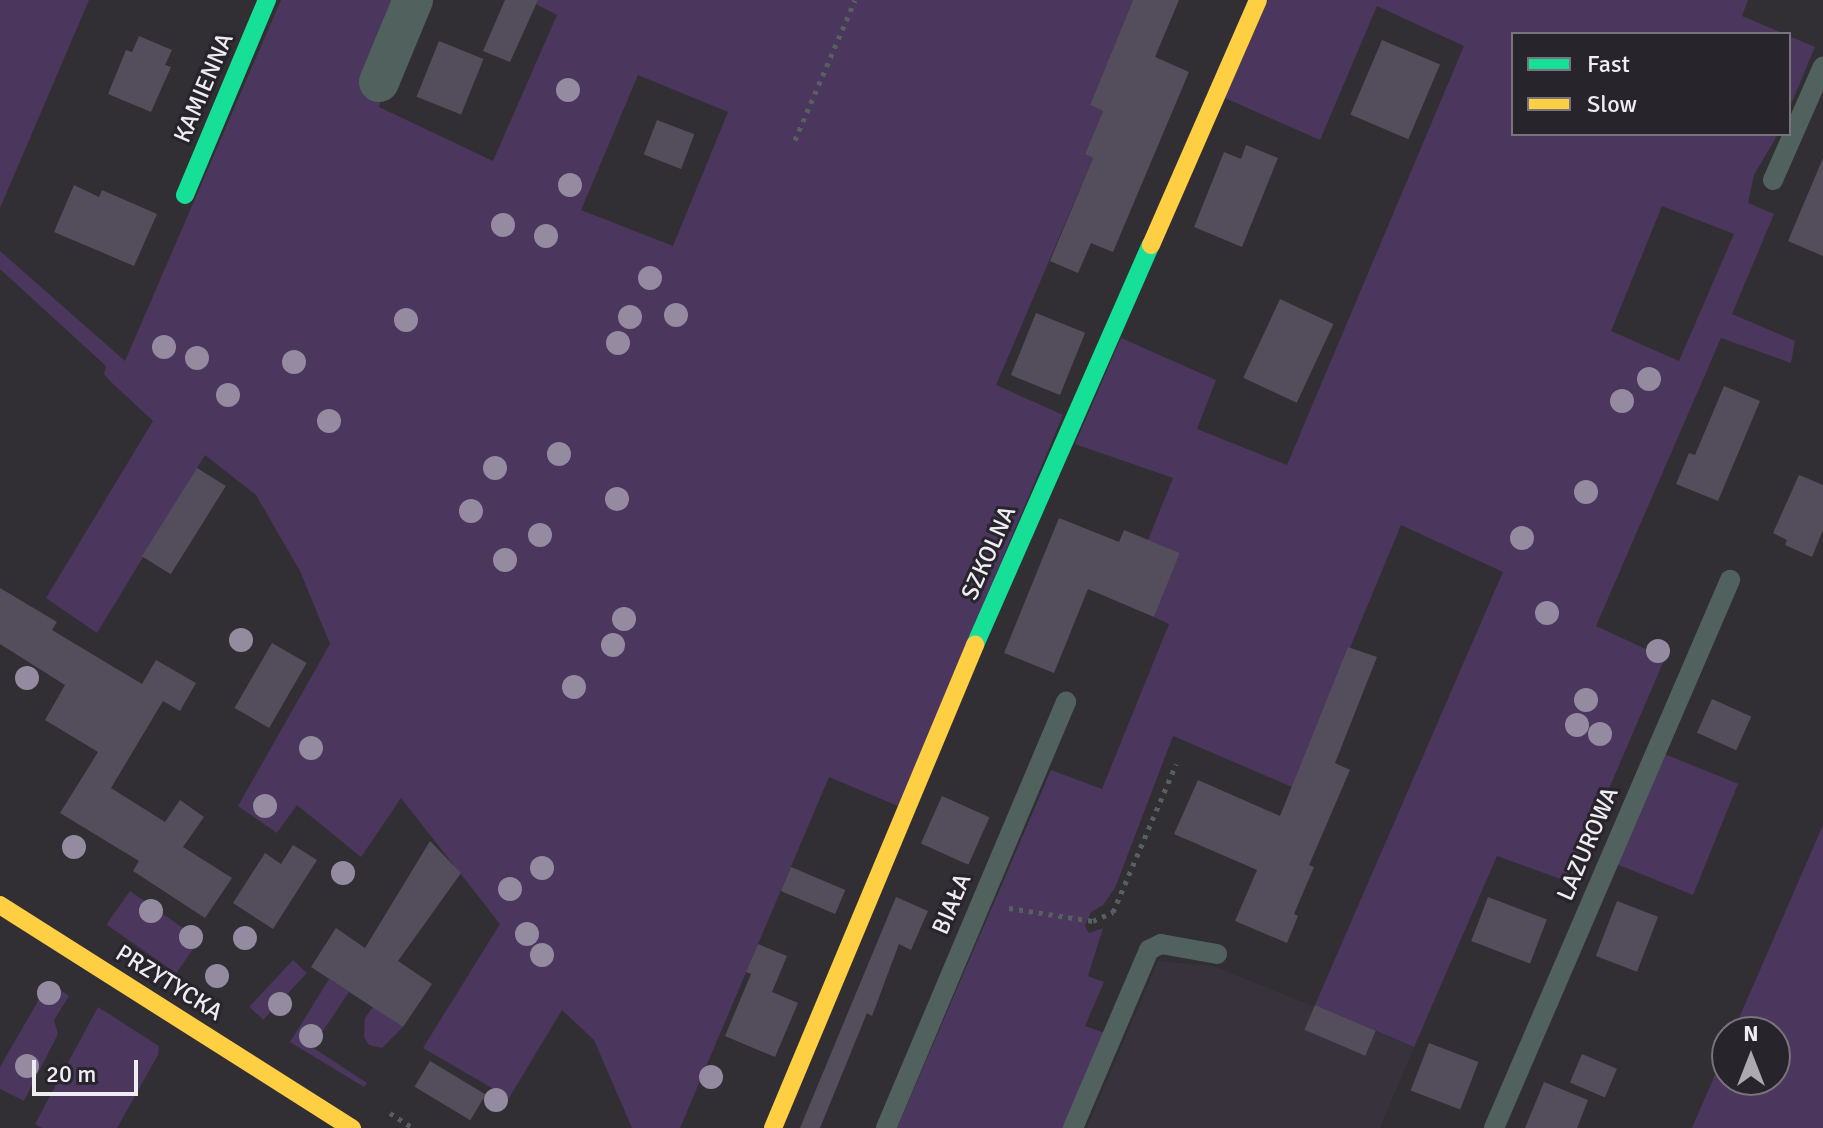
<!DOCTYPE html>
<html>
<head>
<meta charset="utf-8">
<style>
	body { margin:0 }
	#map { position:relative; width:1823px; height:1128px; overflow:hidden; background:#312f33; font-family:Signika,sans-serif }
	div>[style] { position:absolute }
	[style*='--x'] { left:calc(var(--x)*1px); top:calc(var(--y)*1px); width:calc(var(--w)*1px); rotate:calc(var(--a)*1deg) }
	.built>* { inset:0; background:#38323d }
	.green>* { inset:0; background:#4b365e; transform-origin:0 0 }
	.building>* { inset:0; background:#544d5b; transform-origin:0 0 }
	.path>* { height:5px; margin-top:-2.5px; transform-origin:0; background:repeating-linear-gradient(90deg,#56605e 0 4px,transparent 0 10px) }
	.lane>* { height:20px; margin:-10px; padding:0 10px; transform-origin:10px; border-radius:10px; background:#50615e }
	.street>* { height:40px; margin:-20px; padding:0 20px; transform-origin:20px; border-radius:20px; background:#50615e }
	.fast>* { height:18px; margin:-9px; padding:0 9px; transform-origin:9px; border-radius:9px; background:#16e098 }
	.slow>* { height:18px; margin:-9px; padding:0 9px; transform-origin:9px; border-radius:9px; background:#ffcf43 }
	.trees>* { width:24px; height:24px; margin:-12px; border-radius:50%; background:#958ba0 }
	span { translate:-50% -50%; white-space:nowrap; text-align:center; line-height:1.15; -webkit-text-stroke:6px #27242b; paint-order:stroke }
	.street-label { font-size:24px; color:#f0edf2 }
	.legend { position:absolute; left:1511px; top:32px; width:280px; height:104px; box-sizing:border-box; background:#27242b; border:2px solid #77747b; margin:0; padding:10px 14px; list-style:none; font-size:24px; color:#f0edf2 }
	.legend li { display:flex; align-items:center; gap:16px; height:40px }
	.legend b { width:40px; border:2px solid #77747b }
	.north { position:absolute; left:1711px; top:1016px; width:80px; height:80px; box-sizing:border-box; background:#27242b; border:2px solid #77747b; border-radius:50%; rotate:0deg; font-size:22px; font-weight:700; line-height:32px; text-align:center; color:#f0edf2 }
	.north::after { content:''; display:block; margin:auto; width:28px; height:36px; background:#adaaaf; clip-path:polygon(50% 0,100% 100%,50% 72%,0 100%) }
	.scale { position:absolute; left:32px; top:1060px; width:106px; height:36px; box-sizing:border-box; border:4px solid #f0edf2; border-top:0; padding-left:10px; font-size:24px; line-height:28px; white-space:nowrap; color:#f0edf2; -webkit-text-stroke:6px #27242b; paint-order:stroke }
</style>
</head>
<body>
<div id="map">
	<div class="built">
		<i style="clip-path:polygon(1158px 961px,1213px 966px,1414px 1047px,1380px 1128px,1087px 1128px)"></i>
	</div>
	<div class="green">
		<i style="clip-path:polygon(0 0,89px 0,0 208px)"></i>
		<i style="clip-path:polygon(evenodd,281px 0,402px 0,379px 107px,493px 161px,557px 15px,536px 4px,537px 0,1133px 0,1090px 105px,1103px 111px,1085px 154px,1093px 158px,996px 385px,1063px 415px,898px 806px,829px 777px,680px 1128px,632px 1128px,594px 1040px,562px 1010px,509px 1098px,423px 1048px,500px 924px,401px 798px,361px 857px,297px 805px,277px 833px,238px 806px,330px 644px,300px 571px,256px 495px,205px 455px,97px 633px,46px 598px,153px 421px,110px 381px,104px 374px,106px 366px,0 269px,0 251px,125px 361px,281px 0,638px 75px,728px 112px,673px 246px,581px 210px,638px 75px)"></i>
		<i style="clip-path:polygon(evenodd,1268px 0,1748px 0,1742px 16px,1785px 34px,1513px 34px,1513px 134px,1778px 134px,1754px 175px,1748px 203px,1774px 214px,1732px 314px,1795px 341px,1791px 363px,1721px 338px,1596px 626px,1665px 658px,1569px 882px,1497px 856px,1414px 1047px,1315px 1005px,1503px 572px,1401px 525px,1292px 787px,1173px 736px,1115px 888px,1103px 905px,1091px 912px,1085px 926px,1089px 933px,1103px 928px,1088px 976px,1104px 982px,1085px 1026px,1105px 1033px,1064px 1128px,897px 1128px,1051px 770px,1102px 789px,1169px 624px,1154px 617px,1180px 553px,1148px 540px,1173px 478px,1075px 444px,1121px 338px,1216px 380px,1197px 429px,1287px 465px,1464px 46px,1377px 6px,1320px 140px,1225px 98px,1268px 0,1662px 206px,1734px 234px,1679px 361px,1611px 331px,1662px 206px)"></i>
		<i style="clip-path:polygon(1789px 36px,1815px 47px,1789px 109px)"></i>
		<i style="left:1662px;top:753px;width:82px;height:120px;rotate:22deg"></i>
		<i style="clip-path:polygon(1823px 825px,1823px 1128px,1692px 1128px,1727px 1047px,1727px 1080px,1775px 1080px,1775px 1032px,1733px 1032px)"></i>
		<i style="left:130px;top:891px;width:85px;height:41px;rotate:35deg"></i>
		<i style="left:293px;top:960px;width:19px;height:64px;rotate:43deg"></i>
		<i style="clip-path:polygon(329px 979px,349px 992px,312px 1047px,367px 1083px,364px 1087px,290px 1042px)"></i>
		<i style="clip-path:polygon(49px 982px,69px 996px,54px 1020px,58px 1034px,24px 1101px,0 1089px,0 1067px)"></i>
		<i style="clip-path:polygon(98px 1007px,159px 1046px,158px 1055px,117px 1128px,42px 1128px,35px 1124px)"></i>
		<i style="clip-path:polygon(373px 1007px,403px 1027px,382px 1048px,369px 1045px,364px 1037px,365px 1018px)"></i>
	</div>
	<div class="building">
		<i style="clip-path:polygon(505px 0,538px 0,510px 62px,483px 51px)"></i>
		<i style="clip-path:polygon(1133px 0,1179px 0,1155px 57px,1189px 72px,1113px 252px,1091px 243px,1078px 273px,1050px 261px,1093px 158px,1085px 154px,1103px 111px,1090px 105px)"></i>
		<i style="clip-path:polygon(139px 36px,172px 50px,165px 65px,171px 67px,151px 112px,108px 94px,126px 50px,132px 52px)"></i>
		<i style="left:1382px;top:40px;width:63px;height:81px;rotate:23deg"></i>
		<i style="left:439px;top:41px;width:48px;height:60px;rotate:22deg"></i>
		<i style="left:657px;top:120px;width:40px;height:37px;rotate:21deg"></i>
		<i style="clip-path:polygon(1246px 145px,1278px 158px,1242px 247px,1194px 227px,1224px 152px,1241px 159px)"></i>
		<i style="clip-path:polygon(1823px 158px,1823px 256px,1788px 241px)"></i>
		<i style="clip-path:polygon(74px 185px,99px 197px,102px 190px,157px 214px,134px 266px,54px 232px)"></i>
		<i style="left:1280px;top:299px;width:59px;height:87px;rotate:25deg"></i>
		<i style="left:1036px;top:313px;width:53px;height:67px;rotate:22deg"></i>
		<i style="clip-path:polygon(1724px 386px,1760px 401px,1718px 501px,1676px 484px,1689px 453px,1695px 455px)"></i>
		<i style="left:197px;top:468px;width:34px;height:104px;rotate:32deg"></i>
		<i style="clip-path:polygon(1799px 475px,1823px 485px,1823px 530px,1812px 557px,1785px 545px,1787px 540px,1773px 533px)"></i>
		<i style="clip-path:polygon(1059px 518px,1119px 542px,1124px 530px,1180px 553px,1154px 617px,1088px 589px,1054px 673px,1004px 653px)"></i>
		<i style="clip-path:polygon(0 588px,57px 622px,52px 630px,142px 684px,156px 660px,196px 683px,180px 711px,163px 701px,111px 788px,165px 822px,180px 800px,204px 817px,183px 847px,232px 878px,205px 918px,133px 871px,139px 861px,60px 813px,98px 752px,45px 720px,65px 685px,0 644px)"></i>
		<i style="left:272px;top:643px;width:40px;height:75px;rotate:30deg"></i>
		<i style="clip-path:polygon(1348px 647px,1377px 657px,1335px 763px,1350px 770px,1309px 865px,1314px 867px,1294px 914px,1298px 916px,1287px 943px,1235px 921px,1257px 870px,1174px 834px,1198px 780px,1280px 816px)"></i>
		<i style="left:1712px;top:699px;width:43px;height:37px;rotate:24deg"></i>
		<i style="left:942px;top:796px;width:52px;height:52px;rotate:24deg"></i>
		<i style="clip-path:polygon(430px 841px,461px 873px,398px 961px,432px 984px,403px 1027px,311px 967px,336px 928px,365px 948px)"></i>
		<i style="clip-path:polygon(293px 845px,317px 860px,273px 929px,233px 903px,265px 853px,281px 864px)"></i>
		<i style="left:791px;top:867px;width:59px;height:26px;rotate:23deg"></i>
		<i style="clip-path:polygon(896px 897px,928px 911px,911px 950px,899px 944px,872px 1016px,867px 1013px,820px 1128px,800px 1128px)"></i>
		<i style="left:1488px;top:897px;width:63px;height:47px;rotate:21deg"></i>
		<i style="left:1617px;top:901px;width:44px;height:59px;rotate:21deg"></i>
		<i style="clip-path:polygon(758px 944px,787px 956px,772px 992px,798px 1003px,775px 1057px,725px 1036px,751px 974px,746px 972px)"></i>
		<i style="left:1315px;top:1005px;width:66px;height:27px;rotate:23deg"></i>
		<i style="left:1429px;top:1043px;width:53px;height:51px;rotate:21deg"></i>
		<i style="left:1582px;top:1054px;width:38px;height:31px;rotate:23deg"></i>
		<i style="left:430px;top:1061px;width:65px;height:30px;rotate:31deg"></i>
		<i style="clip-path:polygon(1544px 1082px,1588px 1100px,1577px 1128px,1525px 1128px)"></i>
	</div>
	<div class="path">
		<i style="--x:795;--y:140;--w:152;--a:-66.8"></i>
		<i style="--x:1009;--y:908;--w:85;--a:8.8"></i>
		<i style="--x:1093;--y:921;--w:22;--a:-24"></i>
		<i style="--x:1113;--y:912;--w:161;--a:-66.9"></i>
		<i style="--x:390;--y:1113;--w:27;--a:33"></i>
	</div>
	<div class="lane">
		<i style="--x:1773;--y:180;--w:124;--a:-66.3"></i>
		<i style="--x:886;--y:1128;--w:463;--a:-67.1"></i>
		<i style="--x:1073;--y:1128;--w:194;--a:-66.9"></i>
		<i style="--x:1149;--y:950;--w:13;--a:-27"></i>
		<i style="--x:1161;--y:944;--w:57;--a:10.1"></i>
		<i style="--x:1494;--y:1128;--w:597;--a:-66.7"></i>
	</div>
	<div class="street">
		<i style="--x:379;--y:82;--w:89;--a:-67.5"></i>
	</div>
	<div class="fast">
		<i style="--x:185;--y:195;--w:212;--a:-67.2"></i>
		<i style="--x:975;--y:645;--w:437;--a:-66.3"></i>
	</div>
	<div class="slow">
		<i style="--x:1151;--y:245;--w:267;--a:-66.4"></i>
		<i style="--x:0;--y:905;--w:417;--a:32.4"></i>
		<i style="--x:773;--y:1128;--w:524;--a:-67.3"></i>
	</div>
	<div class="trees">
		<i style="left:568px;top:90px"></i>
		<i style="left:570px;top:185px"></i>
		<i style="left:503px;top:225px"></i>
		<i style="left:546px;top:236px"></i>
		<i style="left:650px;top:278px"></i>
		<i style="left:676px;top:315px"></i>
		<i style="left:630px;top:317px"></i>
		<i style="left:406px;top:320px"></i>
		<i style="left:618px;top:343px"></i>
		<i style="left:164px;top:347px"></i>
		<i style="left:197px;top:358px"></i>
		<i style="left:294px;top:362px"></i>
		<i style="left:1649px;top:379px"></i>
		<i style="left:228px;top:395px"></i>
		<i style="left:1622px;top:401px"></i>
		<i style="left:329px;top:421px"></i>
		<i style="left:559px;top:454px"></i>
		<i style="left:495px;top:468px"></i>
		<i style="left:1586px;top:492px"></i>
		<i style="left:617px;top:499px"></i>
		<i style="left:471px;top:511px"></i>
		<i style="left:540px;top:535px"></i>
		<i style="left:1522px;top:538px"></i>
		<i style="left:505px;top:560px"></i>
		<i style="left:1547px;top:613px"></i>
		<i style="left:624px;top:619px"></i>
		<i style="left:241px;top:640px"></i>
		<i style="left:613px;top:645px"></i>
		<i style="left:1658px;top:651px"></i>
		<i style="left:27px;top:678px"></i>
		<i style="left:574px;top:687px"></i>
		<i style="left:1586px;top:700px"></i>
		<i style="left:1577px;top:725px"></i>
		<i style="left:1600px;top:734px"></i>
		<i style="left:311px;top:748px"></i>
		<i style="left:265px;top:806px"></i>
		<i style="left:74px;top:847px"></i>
		<i style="left:542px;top:868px"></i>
		<i style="left:343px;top:873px"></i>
		<i style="left:510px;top:889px"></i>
		<i style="left:151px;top:911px"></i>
		<i style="left:527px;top:934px"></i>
		<i style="left:191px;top:937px"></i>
		<i style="left:245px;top:938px"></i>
		<i style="left:542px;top:955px"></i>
		<i style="left:217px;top:976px"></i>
		<i style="left:49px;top:993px"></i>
		<i style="left:280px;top:1004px"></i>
		<i style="left:311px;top:1036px"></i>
		<i style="left:27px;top:1066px"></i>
		<i style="left:711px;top:1077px"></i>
		<i style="left:496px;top:1100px"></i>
	</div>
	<div class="street-label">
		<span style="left:204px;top:88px;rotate:-67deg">KAMIENNA</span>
		<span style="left:989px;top:553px;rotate:-66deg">SZKOLNA</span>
		<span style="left:1588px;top:844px;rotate:-67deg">LAZUROWA</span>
		<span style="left:952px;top:904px;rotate:-67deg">BIAŁA</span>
		<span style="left:169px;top:983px;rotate:32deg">PRZYTYCKA</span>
	</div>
	<ul class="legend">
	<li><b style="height:10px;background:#16e098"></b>Fast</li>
	<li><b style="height:10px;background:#ffcf43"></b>Slow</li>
	</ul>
	<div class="north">N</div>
	<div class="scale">20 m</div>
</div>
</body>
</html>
